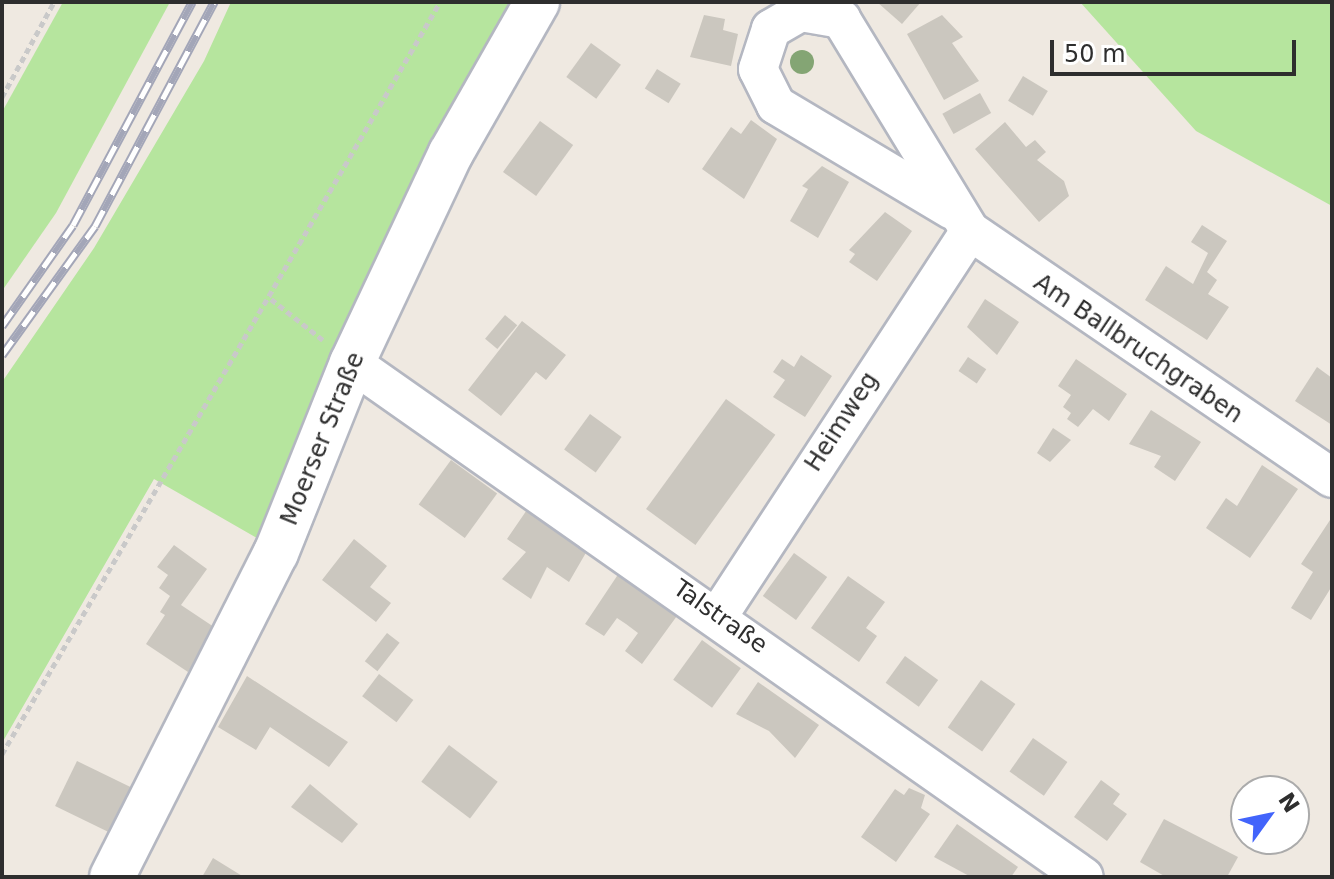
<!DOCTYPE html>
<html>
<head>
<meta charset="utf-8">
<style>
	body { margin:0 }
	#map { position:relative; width:1334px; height:879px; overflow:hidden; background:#efe9e1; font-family:"DejaVu Sans",sans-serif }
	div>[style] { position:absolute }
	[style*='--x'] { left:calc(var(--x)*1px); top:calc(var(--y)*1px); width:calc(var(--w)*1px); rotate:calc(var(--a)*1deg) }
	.green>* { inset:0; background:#b6e59e }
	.building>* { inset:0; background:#cbc7bf; transform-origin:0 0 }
	.path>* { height:5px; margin-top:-2.5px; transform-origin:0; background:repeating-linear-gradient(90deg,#c9c9c9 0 6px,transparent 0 10px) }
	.roads { filter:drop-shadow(2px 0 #b4b7c1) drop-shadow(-2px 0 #b4b7c1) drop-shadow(0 2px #b4b7c1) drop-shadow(0 -2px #b4b7c1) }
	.minor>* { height:38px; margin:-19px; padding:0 19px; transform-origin:19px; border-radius:19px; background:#fff }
	.tertiary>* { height:44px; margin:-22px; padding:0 22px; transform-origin:22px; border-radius:22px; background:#fff }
	.rail>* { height:9px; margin-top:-4.5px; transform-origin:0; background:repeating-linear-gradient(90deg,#fff 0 18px,#a3a6b8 0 36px); box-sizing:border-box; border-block:2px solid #a3a6b8 }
	.trees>* { width:24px; height:24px; margin:-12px; border-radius:50%; background:#84a574 }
	span { translate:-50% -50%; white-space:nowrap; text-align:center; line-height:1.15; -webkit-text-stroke:6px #fff; paint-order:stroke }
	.street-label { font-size:24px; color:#2e2e2e }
	.frame { position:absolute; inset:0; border:4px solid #2e2e2e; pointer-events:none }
	.north { position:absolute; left:1230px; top:775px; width:80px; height:80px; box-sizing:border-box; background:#fff; border:2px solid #ababab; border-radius:50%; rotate:57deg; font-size:22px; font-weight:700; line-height:32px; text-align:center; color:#2e2e2e }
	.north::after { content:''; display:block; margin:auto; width:28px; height:36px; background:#4264fb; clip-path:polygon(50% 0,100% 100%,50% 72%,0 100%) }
	.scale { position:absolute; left:1050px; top:40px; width:246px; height:36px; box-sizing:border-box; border:4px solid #2e2e2e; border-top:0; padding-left:10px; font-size:24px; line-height:28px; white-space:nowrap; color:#2e2e2e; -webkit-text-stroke:6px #fff; paint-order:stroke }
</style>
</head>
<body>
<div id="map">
	<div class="green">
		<i style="clip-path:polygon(63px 2px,170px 2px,56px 213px,2px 291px,2px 112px)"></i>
		<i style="clip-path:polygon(231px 2px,516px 2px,264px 542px,154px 479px,2px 743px,2px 382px,94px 248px,204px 61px)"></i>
		<i style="clip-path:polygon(1080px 2px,1332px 2px,1332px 206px,1196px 131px)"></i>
	</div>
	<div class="building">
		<i style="clip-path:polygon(877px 2px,921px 2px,902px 24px)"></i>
		<i style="clip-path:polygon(704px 15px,725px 19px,723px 30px,738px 34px,731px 66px,690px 57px)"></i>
		<i style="clip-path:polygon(942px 15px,963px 37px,952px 43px,979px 81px,944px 100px,907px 34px)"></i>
		<i style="left:591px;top:43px;width:37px;height:42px;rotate:36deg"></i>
		<i style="left:657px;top:69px;width:28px;height:23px;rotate:32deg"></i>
		<i style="left:1023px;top:76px;width:29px;height:29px;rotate:31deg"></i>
		<i style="left:980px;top:93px;width:23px;height:43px;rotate:61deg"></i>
		<i style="clip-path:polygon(751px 120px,777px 139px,744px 199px,702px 169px,731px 127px,741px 134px)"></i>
		<i style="left:540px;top:121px;width:41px;height:63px;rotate:36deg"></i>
		<i style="clip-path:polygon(1005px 122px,1026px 147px,1035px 140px,1046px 152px,1037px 160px,1064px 181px,1069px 196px,1039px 222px,975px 149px)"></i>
		<i style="clip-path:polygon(822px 166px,849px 182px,818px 238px,790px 221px,808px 189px,802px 186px)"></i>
		<i style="clip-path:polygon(885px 212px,912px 231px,877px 281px,849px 262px,855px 254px,849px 250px)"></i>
		<i style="clip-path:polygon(1202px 225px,1227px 241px,1207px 272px,1217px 280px,1208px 294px,1229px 307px,1207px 340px,1145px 300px,1166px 266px,1193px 284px,1208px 253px,1191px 242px)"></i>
		<i style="clip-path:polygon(985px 299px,1019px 322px,997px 355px,967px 327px)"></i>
		<i style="left:505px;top:315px;width:16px;height:31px;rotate:40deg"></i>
		<i style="clip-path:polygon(522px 321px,566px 355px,546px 380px,536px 372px,501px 416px,468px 390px)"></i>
		<i style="clip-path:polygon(801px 355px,832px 376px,805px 417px,773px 397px,785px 380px,773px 372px,782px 359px,794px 367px)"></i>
		<i style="left:968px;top:357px;width:22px;height:17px;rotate:34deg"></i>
		<i style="clip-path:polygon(1076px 359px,1127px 394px,1109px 421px,1093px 409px,1078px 427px,1067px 419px,1071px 413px,1063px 407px,1071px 395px,1058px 386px)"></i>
		<i style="clip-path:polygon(1317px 367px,1332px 378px,1332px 425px,1295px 401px)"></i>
		<i style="left:726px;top:399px;width:61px;height:136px;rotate:36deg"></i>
		<i style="clip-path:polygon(1151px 410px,1201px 442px,1175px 481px,1154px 467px,1161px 456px,1129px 444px)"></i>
		<i style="left:590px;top:414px;width:39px;height:44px;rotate:36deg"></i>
		<i style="clip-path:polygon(1053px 428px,1071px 440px,1050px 462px,1037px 453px)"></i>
		<i style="left:451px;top:460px;width:57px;height:55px;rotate:36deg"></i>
		<i style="clip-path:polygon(1262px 465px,1298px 489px,1250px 558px,1206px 528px,1226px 498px,1237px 506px)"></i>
		<i style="clip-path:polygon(533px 501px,591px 544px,569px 582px,547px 567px,531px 599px,502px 579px,526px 552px,507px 539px)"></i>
		<i style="clip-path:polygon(1332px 517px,1332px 586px,1311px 620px,1291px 608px,1313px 572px,1301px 564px)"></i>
		<i style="clip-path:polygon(354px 539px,387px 566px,370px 587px,391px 603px,376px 622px,322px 580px)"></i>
		<i style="clip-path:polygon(174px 545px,207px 569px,181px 605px,217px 629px,188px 672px,146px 644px,165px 615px,160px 612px,170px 596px,159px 588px,168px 575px,157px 567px)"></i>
		<i style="left:794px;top:553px;width:41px;height:53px;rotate:36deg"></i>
		<i style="clip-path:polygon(623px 567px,682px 609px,642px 664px,625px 651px,638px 633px,626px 624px,617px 618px,604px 636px,585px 624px)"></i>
		<i style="clip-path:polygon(848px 576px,885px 602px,866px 628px,877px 636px,859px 662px,811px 628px)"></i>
		<i style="left:387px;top:633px;width:16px;height:36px;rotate:38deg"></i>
		<i style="left:702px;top:640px;width:48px;height:49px;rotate:36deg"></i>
		<i style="left:905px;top:656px;width:41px;height:33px;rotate:36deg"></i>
		<i style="left:379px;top:674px;width:43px;height:28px;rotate:37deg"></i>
		<i style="clip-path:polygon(247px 676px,348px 742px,329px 767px,270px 727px,256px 750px,218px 727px)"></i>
		<i style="left:981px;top:680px;width:42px;height:58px;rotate:35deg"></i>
		<i style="clip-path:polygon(758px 682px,819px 725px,795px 758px,769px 731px,736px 714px)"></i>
		<i style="left:1033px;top:738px;width:42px;height:41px;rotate:35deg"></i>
		<i style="left:449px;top:745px;width:61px;height:46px;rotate:37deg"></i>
		<i style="left:77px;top:761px;width:60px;height:50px;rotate:26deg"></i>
		<i style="clip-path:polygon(1101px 780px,1120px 794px,1113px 804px,1127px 814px,1107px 841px,1074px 817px)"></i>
		<i style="clip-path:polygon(310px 784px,358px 824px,342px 843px,291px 807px)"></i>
		<i style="clip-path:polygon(909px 788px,925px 795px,921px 808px,930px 814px,896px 862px,861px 837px,895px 789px,904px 795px)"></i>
		<i style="clip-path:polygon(1164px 819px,1238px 857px,1227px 877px,1166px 877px,1140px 862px)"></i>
		<i style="clip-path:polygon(957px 824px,1018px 867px,1011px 877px,971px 877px,934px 857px)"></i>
		<i style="clip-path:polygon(213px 858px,239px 874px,244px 877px,202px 877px)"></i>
	</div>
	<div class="path">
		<i style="--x:2;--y:97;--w:108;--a:-61.3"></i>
		<i style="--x:271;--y:299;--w:66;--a:38.3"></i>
		<i style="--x:2;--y:754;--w:870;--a:-59.78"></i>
	</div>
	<div class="roads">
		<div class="minor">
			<i style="--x:952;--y:210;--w:205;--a:-149.2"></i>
			<i style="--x:776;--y:105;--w:40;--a:-116.6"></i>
			<i style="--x:758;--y:69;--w:42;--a:-72"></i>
			<i style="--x:771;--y:29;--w:34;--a:-30"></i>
			<i style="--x:801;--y:12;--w:41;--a:9.9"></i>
			<i style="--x:841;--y:19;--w:248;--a:58.7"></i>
			<i style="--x:970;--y:231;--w:438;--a:34.3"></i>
			<i style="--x:352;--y:363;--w:894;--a:35.08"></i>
			<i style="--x:718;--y:616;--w:460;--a:-56.8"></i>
		</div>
		<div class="tertiary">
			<i style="--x:112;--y:877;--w:363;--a:-63.2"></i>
			<i style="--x:276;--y:553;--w:205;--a:-68.2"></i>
			<i style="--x:352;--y:363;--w:232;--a:-64.8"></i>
			<i style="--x:451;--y:153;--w:174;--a:-60.3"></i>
		</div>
	</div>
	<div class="rail">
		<i style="--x:2;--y:326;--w:123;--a:-54.9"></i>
		<i style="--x:73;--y:225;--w:253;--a:-61.9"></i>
		<i style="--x:2;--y:355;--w:159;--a:-54.2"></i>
		<i style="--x:95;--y:226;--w:254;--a:-62"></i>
	</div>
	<div class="trees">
		<i style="left:802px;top:62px"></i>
	</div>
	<div class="street-label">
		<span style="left:1138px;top:349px;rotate:34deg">Am Ballbruchgraben</span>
		<span style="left:842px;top:422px;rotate:-57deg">Heimweg</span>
		<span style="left:323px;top:439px;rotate:-68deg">Moerser Straße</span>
		<span style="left:720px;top:617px;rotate:35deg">Talstraße</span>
	</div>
	<div class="frame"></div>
	<div class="north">N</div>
	<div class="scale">50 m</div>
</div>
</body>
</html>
